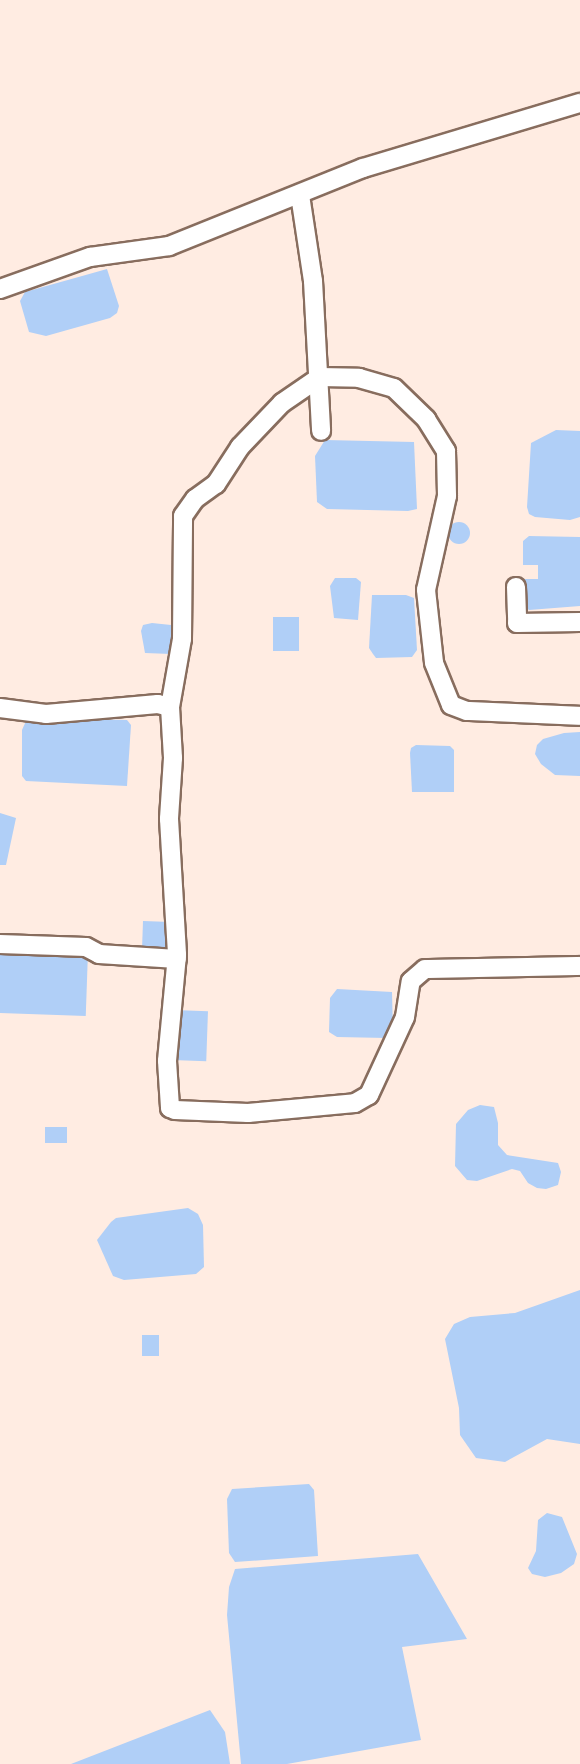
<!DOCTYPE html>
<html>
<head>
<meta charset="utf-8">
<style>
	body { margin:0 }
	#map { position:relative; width:580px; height:1764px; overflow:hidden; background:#ffece2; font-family:Literata,serif }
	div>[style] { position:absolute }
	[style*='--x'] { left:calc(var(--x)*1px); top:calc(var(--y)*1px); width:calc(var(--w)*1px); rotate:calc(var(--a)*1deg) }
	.water>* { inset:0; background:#b0cff7; transform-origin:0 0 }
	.round { border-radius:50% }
	.roads { filter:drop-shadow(2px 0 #886d5e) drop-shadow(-2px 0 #886d5e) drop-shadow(0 2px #886d5e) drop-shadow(0 -2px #886d5e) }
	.minor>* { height:18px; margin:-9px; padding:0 9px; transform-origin:9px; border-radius:9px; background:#fff }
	span { translate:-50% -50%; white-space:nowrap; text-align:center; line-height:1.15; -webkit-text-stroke:5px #ffece2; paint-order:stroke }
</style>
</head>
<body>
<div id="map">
	<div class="water">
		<i style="clip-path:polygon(107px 269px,119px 306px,117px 313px,110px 318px,46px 336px,29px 332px,20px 301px,25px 292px)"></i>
		<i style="clip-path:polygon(556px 430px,580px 431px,580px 517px,570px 520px,535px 517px,529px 514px,527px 507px,531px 443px)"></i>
		<i style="clip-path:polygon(325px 440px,414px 442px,417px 509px,408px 511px,327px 509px,317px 502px,315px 456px)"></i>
		<i class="round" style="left:448px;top:522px;width:22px;height:22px"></i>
		<i style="clip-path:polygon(529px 536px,580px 537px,580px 606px,529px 610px,522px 604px,522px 579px,538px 579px,538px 565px,523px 565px,523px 541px)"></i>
		<i style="clip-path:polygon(335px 578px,356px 578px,361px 582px,358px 620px,334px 618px,330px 586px)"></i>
		<i style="clip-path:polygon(372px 595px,406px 595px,414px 598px,417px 650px,412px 657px,376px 658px,373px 654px,369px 648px)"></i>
		<i style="left:273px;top:617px;width:26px;height:34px"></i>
		<i style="clip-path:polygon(152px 623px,171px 625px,176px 629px,171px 654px,145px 653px,141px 631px,143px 625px)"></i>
		<i style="clip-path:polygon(33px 718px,127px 720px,131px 725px,127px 786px,26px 781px,22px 776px,22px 730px,26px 721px)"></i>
		<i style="clip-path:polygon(580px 732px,580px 776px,555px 775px,541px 764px,535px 754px,537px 745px,543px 739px,564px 733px)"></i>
		<i style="clip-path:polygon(416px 745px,450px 746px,454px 750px,454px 792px,412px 792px,410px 753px,411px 748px)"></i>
		<i style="clip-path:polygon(0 813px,16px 818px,6px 865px,0 865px)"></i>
		<i style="left:143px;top:921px;width:28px;height:33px;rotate:2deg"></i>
		<i style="left:0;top:950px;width:88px;height:63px;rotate:2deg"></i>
		<i style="clip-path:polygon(337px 989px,392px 992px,393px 1031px,387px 1038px,337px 1037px,329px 1032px,330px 998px)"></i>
		<i style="left:174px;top:1010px;width:34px;height:50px;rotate:2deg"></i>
		<i style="clip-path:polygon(480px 1105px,494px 1107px,498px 1123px,498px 1145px,507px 1155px,558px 1163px,561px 1172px,558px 1185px,546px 1189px,537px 1188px,528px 1183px,520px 1171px,512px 1169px,477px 1181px,467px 1180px,455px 1166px,456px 1124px,468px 1110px)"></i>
		<i style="left:45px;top:1127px;width:22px;height:16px"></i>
		<i style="clip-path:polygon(188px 1208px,198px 1214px,203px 1225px,204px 1267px,196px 1274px,124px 1280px,113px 1276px,97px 1240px,111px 1222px,116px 1218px)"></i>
		<i style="clip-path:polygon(580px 1290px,580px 1444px,547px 1439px,505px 1462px,476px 1458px,460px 1435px,459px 1408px,445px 1339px,454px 1324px,470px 1317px,515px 1313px)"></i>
		<i style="left:159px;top:1335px;width:21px;height:17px;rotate:90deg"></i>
		<i style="clip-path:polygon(309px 1484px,314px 1490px,318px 1556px,235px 1562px,229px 1553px,227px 1499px,232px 1489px)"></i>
		<i style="clip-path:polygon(547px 1513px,562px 1517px,577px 1554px,574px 1564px,561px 1573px,545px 1577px,532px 1574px,528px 1568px,536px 1551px,538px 1520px)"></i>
		<i style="clip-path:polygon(418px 1554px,467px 1639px,402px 1647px,421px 1740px,287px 1764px,241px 1764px,227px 1615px,229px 1587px,235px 1569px)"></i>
		<i style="clip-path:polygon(210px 1710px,225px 1732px,230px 1764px,71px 1764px)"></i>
	</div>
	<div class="roads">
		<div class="minor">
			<i style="--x:300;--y:195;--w:87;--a:81.4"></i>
			<i style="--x:313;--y:281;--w:150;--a:86.9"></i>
			<i style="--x:0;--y:289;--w:96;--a:-19.6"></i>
			<i style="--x:90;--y:257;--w:80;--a:-7.9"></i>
			<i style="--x:169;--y:246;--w:209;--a:-21.9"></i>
			<i style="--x:363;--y:168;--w:227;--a:-16.7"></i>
			<i style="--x:516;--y:587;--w:36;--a:88"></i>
			<i style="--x:517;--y:623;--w:63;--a:-0.9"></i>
			<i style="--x:170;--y:707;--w:69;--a:-80"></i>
			<i style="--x:182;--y:639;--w:123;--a:-89.5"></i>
			<i style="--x:183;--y:516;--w:21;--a:-55"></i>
			<i style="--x:195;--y:499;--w:26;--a:-36"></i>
			<i style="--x:216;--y:484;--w:44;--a:-57"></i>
			<i style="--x:240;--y:447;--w:61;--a:-46.3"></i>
			<i style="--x:282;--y:403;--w:46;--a:-34.4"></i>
			<i style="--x:320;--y:377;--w:39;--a:1"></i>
			<i style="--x:359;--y:378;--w:36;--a:16"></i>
			<i style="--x:394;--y:388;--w:45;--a:44.1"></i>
			<i style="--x:426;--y:419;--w:38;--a:58"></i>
			<i style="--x:446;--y:451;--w:45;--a:88.7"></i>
			<i style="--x:447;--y:496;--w:96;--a:102.6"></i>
			<i style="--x:426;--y:590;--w:73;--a:83.7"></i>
			<i style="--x:434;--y:663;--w:45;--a:68"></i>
			<i style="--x:451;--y:705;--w:17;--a:21"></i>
			<i style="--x:467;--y:711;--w:113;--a:2.5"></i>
			<i style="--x:0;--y:708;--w:46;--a:7.4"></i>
			<i style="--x:46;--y:714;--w:112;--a:-5.1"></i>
			<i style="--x:158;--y:704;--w:12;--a:14"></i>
			<i style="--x:170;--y:707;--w:51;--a:86.6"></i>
			<i style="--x:173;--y:758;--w:61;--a:93.8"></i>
			<i style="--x:169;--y:819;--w:136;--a:86.6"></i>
			<i style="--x:177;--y:955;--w:106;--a:95.4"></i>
			<i style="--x:167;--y:1061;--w:47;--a:86.3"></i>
			<i style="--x:170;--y:1108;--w:5;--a:22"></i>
			<i style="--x:175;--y:1110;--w:73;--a:2.4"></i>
			<i style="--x:248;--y:1113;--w:107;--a:-5.3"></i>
			<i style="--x:355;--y:1103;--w:16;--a:-30"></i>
			<i style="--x:369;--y:1095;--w:86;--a:-65.2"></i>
			<i style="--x:405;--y:1017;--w:36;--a:-81"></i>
			<i style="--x:411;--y:981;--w:18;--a:-41"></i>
			<i style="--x:425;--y:969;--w:155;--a:-1.1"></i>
			<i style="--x:0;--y:944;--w:86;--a:2"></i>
			<i style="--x:86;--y:947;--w:15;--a:28"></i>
			<i style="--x:99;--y:954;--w:78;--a:3.7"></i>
		</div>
	</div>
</div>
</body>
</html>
